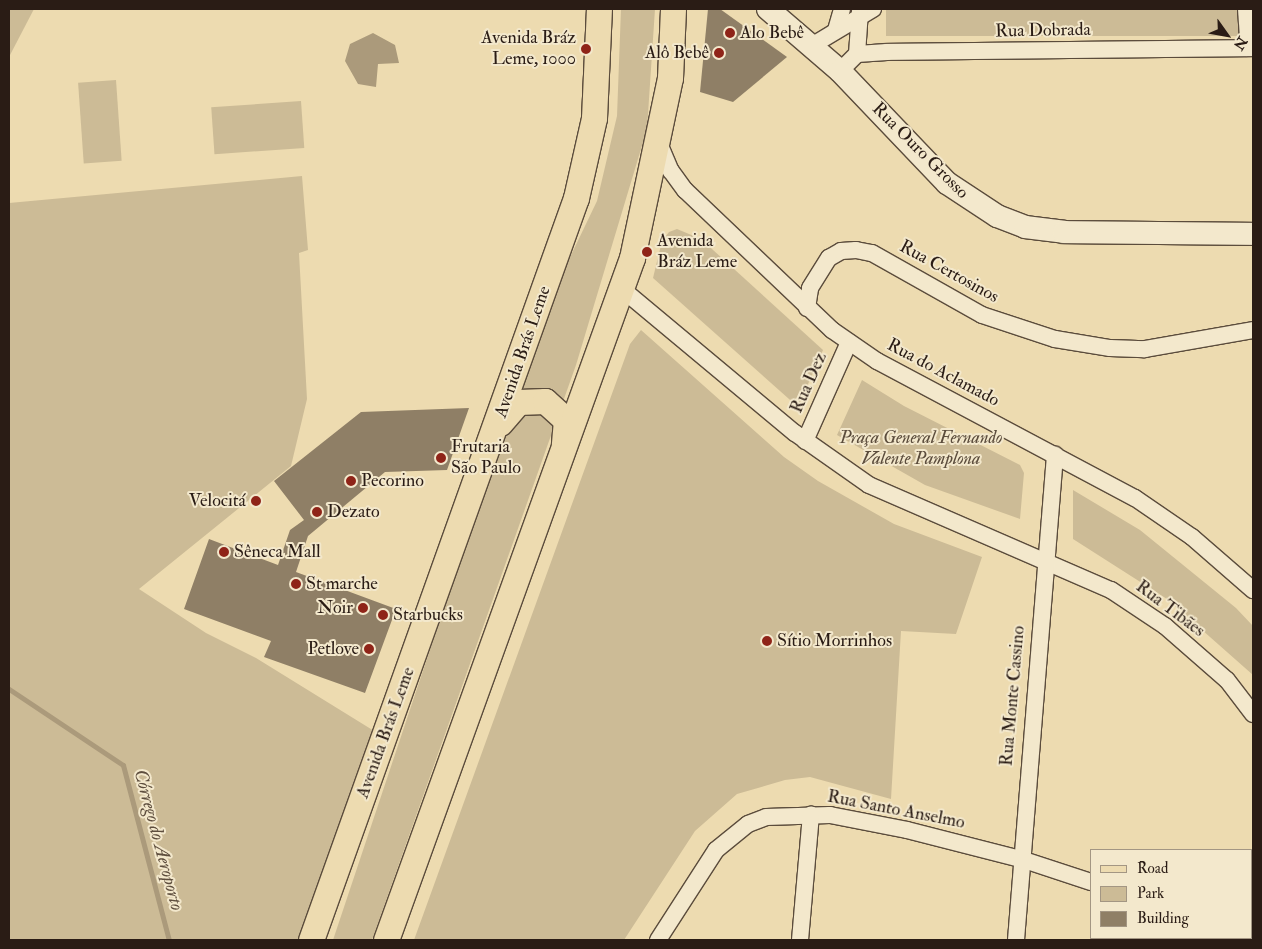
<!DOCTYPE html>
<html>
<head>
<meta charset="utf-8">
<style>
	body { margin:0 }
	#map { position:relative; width:1262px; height:949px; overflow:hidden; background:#eddbb0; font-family:"IM FELL Double Pica",serif }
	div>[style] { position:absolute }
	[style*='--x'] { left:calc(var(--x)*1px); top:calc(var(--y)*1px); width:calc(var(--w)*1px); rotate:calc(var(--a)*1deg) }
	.green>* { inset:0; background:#ccbb96; transform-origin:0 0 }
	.water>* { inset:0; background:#ab9a7b }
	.stream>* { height:5px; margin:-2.5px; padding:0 2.5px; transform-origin:2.5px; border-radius:2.5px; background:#ab9a7b }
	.building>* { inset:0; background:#8f7f66 }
	.roads { filter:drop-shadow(1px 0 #5b4c3c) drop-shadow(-1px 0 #5b4c3c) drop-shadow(0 1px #5b4c3c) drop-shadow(0 -1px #5b4c3c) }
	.street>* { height:16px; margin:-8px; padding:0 8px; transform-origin:8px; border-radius:8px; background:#f3e8cc }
	.secondary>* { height:22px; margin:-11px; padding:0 11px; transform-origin:11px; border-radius:11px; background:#f3e8cc }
	.primary>* { height:25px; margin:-12.5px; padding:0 12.5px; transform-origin:12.5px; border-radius:12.5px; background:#eddbb0 }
	.dots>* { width:14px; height:14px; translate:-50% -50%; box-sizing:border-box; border:2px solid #f3e8cc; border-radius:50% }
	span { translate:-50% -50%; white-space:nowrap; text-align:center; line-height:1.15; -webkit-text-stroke:4px #f3e8cc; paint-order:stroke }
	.street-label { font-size:18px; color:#2a1c15 }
	.poi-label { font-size:18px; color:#2a1c15 }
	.left { translate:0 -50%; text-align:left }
	.right { translate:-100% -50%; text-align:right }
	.park-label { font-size:18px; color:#5b4c3c; font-style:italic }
	.water-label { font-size:19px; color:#5e4e3e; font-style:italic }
	.frame { position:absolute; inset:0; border:10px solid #2a1c15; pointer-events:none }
	.legend { position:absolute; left:1090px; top:849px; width:162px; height:90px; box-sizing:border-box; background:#f3e8cc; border:1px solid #a39683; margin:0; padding:6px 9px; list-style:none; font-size:15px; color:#2a1c15 }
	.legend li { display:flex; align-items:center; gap:10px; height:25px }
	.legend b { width:25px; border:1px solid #a39683 }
	.north { position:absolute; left:1202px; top:10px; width:50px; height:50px; -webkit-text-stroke:4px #f3e8cc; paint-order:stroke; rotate:122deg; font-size:14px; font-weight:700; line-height:20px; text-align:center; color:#2a1c15 }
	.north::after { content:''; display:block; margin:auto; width:18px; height:22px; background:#2a1c15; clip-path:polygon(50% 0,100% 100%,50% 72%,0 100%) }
</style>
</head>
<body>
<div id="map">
	<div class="green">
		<i style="clip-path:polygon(9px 9px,34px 9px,9px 57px)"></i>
		<i style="clip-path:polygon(621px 9px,655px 9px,647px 129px,576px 365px,372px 940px,333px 940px,463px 551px,561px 276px,597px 201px,617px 116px)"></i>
		<i style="left:1253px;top:10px;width:26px;height:367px;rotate:90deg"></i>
		<i style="left:116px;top:80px;width:81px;height:38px;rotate:86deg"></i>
		<i style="left:301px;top:101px;width:47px;height:90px;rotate:86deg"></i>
		<i style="clip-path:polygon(302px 176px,308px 250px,299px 253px,307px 399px,291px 466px,139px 589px,206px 633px,256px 658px,379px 734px,306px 940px,9px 940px,9px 203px)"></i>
		<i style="clip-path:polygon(677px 229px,701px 239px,823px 350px,798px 407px,653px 278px,662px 241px,669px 232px)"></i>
		<i style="clip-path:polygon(641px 330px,784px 457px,818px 481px,894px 524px,982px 557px,956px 634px,901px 631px,891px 799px,810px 777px,785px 780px,737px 794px,695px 831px,624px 940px,414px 940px,630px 344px)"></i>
		<i style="clip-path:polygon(862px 380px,904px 406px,1020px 465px,1024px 473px,1020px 519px,925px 485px,837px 435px)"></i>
		<i style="clip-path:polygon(1073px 490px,1140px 530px,1236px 608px,1253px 626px,1253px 675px,1167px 599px,1073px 539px)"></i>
	</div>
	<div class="water">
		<i style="clip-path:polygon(373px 33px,395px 45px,399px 63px,378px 64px,376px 87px,358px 84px,345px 61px,350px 44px)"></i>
	</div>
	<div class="stream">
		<i style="--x:9;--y:689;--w:137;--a:33.7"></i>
		<i style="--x:123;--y:765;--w:181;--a:75.3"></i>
	</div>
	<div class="building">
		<i style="clip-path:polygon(708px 9px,720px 9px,787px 57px,733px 102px,700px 92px)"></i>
		<i style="clip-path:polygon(469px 408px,447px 470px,385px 472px,308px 536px,296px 572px,396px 609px,365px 693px,264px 657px,271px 641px,184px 609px,209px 539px,278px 565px,290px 530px,304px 520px,274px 481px,361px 412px)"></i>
	</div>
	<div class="roads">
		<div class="street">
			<i style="--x:1246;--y:9;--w:39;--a:86"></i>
			<i style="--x:836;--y:30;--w:22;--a:-74"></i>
			<i style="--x:813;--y:45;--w:70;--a:-31"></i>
			<i style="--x:857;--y:54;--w:43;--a:-86"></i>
			<i style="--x:840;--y:71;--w:24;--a:-45"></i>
			<i style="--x:857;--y:54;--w:30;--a:-4"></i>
			<i style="--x:887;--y:52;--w:366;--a:-0.6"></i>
			<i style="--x:658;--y:141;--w:33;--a:67"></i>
			<i style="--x:671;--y:171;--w:24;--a:54"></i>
			<i style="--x:685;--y:190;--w:203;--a:43.6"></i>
			<i style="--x:832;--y:330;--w:55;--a:34.6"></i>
			<i style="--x:877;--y:361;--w:292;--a:28"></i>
			<i style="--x:1135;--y:498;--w:69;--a:34.4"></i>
			<i style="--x:1192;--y:537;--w:81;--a:41"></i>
			<i style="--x:622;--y:289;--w:225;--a:39.8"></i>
			<i style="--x:795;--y:433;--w:90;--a:35.1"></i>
			<i style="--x:869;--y:485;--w:264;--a:23.5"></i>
			<i style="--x:1111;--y:590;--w:65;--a:33.7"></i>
			<i style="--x:1165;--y:626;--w:82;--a:41.1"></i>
			<i style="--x:1227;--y:680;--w:43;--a:52.6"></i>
			<i style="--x:807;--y:308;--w:20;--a:-81"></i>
			<i style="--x:810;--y:288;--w:36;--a:-58"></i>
			<i style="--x:829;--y:258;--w:14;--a:-30"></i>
			<i style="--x:841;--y:251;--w:15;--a:-4"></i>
			<i style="--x:856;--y:250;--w:16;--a:11"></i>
			<i style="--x:872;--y:253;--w:126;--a:29.4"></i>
			<i style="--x:982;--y:315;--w:77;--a:18.2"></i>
			<i style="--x:1055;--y:339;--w:56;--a:9.3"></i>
			<i style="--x:1110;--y:348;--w:35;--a:2"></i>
			<i style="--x:1145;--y:349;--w:110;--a:-10"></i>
			<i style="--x:805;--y:441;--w:108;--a:-66"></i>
			<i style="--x:1160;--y:938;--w:2;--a:63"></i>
			<i style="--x:658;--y:940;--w:107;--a:-57.2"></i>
			<i style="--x:716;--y:850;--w:41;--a:-39.1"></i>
			<i style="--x:748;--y:824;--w:19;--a:-21"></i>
			<i style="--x:766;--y:817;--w:64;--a:-1.8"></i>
			<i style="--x:830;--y:815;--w:78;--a:11"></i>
			<i style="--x:907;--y:830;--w:118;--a:14.3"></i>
			<i style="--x:1021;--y:859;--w:74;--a:18.2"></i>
			<i style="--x:800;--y:940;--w:126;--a:-85"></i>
			<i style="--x:1016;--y:940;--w:487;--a:-85.4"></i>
		</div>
		<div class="secondary">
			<i style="--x:768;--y:9;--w:95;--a:40.7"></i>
			<i style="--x:840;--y:71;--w:155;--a:46.3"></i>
			<i style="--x:947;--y:183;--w:60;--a:33.4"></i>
			<i style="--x:997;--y:216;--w:30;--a:21"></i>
			<i style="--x:1025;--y:227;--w:39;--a:7"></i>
			<i style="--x:1064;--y:232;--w:189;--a:0.6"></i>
		</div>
		<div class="primary">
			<i style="--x:500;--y:423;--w:28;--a:-49"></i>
			<i style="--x:518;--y:402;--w:27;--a:-2"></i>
			<i style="--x:545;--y:401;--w:28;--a:42"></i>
			<i style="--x:566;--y:420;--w:24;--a:95"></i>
			<i style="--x:311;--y:940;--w:788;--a:-70.35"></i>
			<i style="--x:576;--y:198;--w:82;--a:-77.3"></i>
			<i style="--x:594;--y:118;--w:109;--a:-87.4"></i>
			<i style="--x:386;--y:940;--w:725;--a:-70.17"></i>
			<i style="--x:632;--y:258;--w:184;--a:-78.1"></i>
			<i style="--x:670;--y:78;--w:69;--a:-87.5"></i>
		</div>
	</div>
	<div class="dots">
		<i style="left:730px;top:33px;background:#8f2418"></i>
		<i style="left:586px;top:49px;background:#8f2418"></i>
		<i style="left:719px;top:53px;background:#8f2418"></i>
		<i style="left:647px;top:252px;background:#8f2418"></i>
		<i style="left:441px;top:458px;background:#8f2418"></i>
		<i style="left:351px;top:481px;background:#8f2418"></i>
		<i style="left:256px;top:501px;background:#8f2418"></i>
		<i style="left:317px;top:512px;background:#8f2418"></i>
		<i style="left:224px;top:552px;background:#8f2418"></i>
		<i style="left:296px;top:584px;background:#8f2418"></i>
		<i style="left:363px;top:608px;background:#8f2418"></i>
		<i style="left:383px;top:615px;background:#8f2418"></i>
		<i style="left:767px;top:641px;background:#8f2418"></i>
		<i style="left:369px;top:649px;background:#8f2418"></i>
	</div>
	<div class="street-label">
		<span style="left:1043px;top:31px;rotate:-1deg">Rua Dobrada</span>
		<span style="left:920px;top:151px;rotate:45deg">Rua Ouro Grosso</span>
		<span style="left:949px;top:272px;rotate:29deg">Rua Certosinos</span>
		<span style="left:523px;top:352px;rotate:-71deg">Avenida Brás Leme</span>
		<span style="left:943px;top:373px;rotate:28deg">Rua do Aclamado</span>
		<span style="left:809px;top:383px;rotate:-66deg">Rua Dez</span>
		<span style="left:1170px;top:609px;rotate:37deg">Rua Tibães</span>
		<span style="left:1013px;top:696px;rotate:-85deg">Rua Monte Cassino</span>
		<span style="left:386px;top:733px;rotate:-70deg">Avenida Brás Leme</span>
		<span style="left:896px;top:810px;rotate:11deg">Rua Santo Anselmo</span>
	</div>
	<div class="poi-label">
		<span class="left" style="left:740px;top:33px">Alo Bebê</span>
		<span class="right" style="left:576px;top:49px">Avenida Bráz<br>Leme, 1000</span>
		<span class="right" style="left:709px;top:53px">Alô Bebê</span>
		<span class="left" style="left:657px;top:252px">Avenida<br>Bráz Leme</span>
		<span class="left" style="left:451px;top:458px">Frutaria<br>São Paulo</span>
		<span class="left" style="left:361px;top:481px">Pecorino</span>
		<span class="right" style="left:246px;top:501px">Velocitá</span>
		<span class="left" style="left:327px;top:512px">Dezato</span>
		<span class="left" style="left:234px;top:552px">Sêneca Mall</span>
		<span class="left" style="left:306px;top:584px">St marche</span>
		<span class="right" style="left:353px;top:608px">Noir</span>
		<span class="left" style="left:393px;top:615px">Starbucks</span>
		<span class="left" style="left:777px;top:641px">Sítio Morrinhos</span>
		<span class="right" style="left:359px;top:649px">Petlove</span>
	</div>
	<div class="park-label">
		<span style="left:921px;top:449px">Praça General Fernando<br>Valente Pamplona</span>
	</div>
	<div class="water-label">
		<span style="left:158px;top:840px;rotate:75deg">Córrego do Aeroporto</span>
	</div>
	<div class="frame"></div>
	<ul class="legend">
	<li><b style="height:6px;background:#eddbb0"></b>Road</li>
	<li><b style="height:14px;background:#ccbb96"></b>Park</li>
	<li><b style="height:14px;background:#8f7f66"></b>Building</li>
	</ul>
	<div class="north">N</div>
</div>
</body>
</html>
